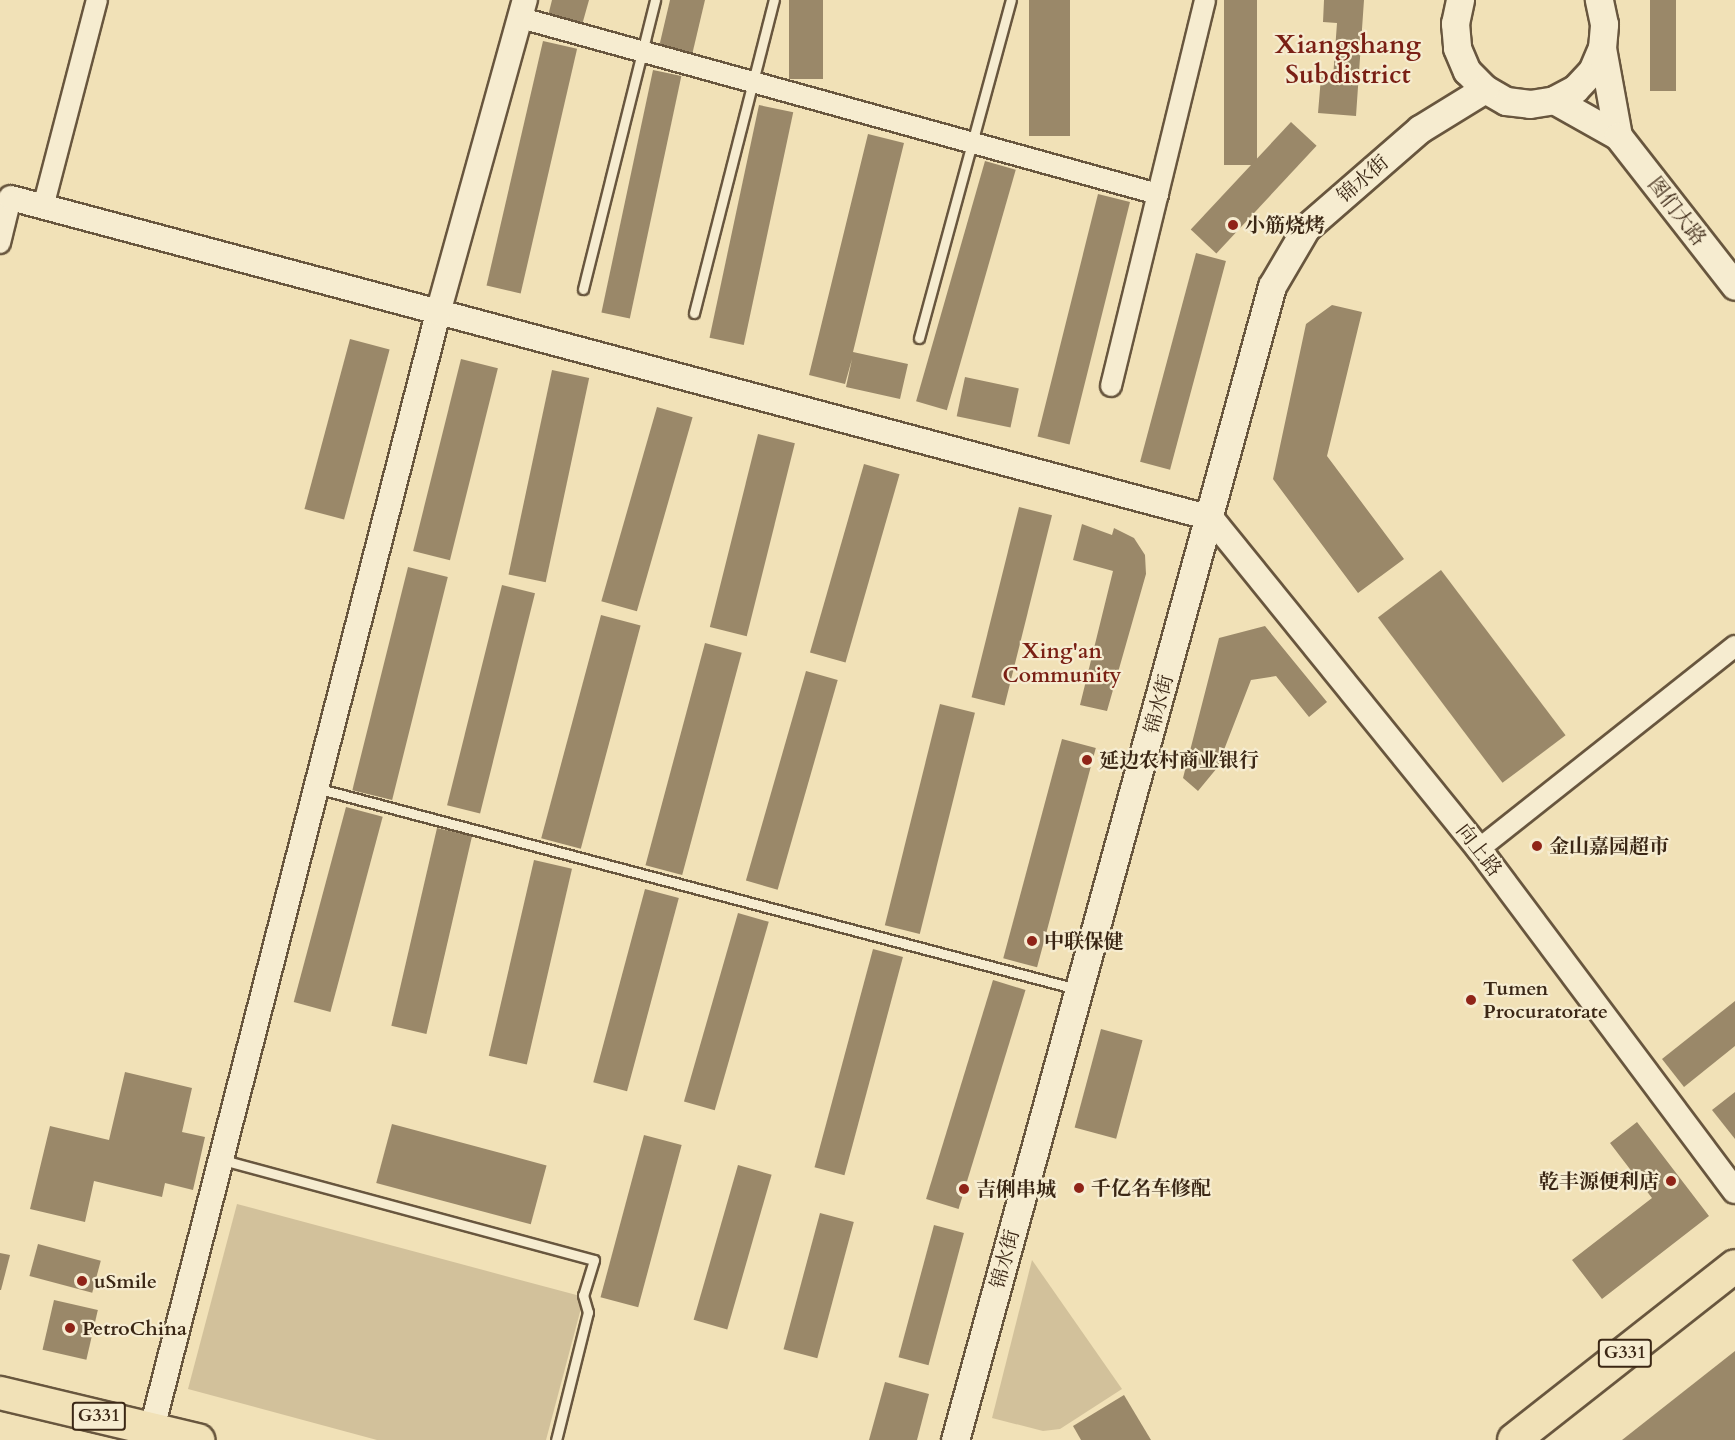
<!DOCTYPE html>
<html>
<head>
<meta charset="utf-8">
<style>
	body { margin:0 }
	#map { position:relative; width:1735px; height:1440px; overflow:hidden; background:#f1e1b7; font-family:Cardo,"Noto Serif SC",serif }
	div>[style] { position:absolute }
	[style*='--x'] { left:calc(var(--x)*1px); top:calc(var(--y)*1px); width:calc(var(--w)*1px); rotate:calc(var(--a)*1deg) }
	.green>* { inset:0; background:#d2c19b }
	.building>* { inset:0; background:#9a8869; transform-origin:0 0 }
	.roads { filter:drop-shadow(2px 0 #68563e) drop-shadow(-2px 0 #68563e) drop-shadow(0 2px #68563e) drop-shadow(0 -2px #68563e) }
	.service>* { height:9px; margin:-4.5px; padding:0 4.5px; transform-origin:4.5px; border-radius:4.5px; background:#f6ecd0 }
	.minor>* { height:20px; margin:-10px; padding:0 10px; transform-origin:10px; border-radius:10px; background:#f6ecd0 }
	.tertiary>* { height:24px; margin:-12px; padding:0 12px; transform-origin:12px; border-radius:12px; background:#f6ecd0 }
	.secondary>* { height:27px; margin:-13.5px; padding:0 13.5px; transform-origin:13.5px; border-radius:13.5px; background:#f6ecd0 }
	.trunk>* { height:32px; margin:-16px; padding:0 16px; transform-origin:16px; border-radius:16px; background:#f1e1b7 }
	.dots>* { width:16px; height:16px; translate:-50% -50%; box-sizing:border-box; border:3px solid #f6ecd0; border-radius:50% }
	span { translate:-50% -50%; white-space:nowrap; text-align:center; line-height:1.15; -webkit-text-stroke:4.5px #f6ecd0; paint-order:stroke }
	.shield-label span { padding:2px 4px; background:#f6ecd0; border:2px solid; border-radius:4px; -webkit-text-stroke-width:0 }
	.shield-label { font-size:18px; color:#3b2715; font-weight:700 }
	.street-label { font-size:20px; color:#3b2715 }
	.poi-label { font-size:20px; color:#3b2715; font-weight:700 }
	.left { translate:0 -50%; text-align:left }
	.right { translate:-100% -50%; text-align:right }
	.neighbourhood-label { font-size:21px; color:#7a1f14; font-weight:700 }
	.district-label { font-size:26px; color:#7a1f14; font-weight:700 }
</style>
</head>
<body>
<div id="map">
	<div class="green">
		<i style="clip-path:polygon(237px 1204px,584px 1297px,546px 1440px,377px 1440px,188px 1389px)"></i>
		<i style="clip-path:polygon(1032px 1260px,1122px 1389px,1060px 1429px,1043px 1431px,992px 1418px)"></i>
	</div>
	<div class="building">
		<i style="clip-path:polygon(552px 0,589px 0,582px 25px,548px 16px)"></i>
		<i style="clip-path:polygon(670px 0,705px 0,692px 55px,659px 47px)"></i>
		<i style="left:789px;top:0;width:34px;height:79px"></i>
		<i style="left:1029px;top:0;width:41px;height:136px"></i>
		<i style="left:1224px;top:0;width:33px;height:165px"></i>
		<i style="clip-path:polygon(1324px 0,1364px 0,1356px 116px,1318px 113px,1321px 77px,1333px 78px,1337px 23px,1323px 22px)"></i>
		<i style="left:1650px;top:0;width:26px;height:91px"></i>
		<i style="left:543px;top:41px;width:35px;height:251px;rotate:13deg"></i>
		<i style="left:653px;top:70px;width:29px;height:248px;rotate:12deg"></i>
		<i style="left:759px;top:105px;width:35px;height:238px;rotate:12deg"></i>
		<i style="left:1291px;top:122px;width:35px;height:147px;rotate:43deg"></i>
		<i style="clip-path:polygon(868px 134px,904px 143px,853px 352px,908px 364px,900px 399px,846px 387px,852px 359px,845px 384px,809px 375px)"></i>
		<i style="left:985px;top:161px;width:32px;height:250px;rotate:16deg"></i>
		<i style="left:1098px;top:194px;width:33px;height:250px;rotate:14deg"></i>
		<i style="left:1196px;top:253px;width:31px;height:216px;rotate:15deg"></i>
		<i style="clip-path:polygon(1332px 305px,1362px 312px,1327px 456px,1404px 559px,1358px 593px,1273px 479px,1306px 324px)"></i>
		<i style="left:350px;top:339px;width:41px;height:176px;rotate:15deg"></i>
		<i style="left:461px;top:359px;width:38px;height:198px;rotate:14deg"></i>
		<i style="left:552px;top:370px;width:38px;height:209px;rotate:12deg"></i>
		<i style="left:965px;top:377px;width:55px;height:40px;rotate:12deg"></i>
		<i style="left:657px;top:407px;width:37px;height:202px;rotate:16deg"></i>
		<i style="left:758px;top:434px;width:38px;height:199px;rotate:14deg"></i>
		<i style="left:864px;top:464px;width:37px;height:196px;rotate:16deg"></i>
		<i style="left:1019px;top:507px;width:34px;height:196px;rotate:14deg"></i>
		<i style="clip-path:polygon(1082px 524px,1112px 535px,1114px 528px,1134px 538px,1145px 555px,1146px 574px,1107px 711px,1080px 705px,1113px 571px,1073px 560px)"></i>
		<i style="left:408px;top:567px;width:41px;height:230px;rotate:14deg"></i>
		<i style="left:1441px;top:570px;width:207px;height:79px;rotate:53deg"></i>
		<i style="left:502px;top:585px;width:34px;height:227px;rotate:14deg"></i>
		<i style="left:601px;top:615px;width:41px;height:231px;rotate:15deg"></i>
		<i style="clip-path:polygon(1265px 626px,1327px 702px,1309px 717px,1276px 676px,1251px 680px,1217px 768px,1198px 791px,1183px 778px,1219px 638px)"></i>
		<i style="left:705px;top:643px;width:38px;height:230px;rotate:15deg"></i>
		<i style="left:806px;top:671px;width:33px;height:218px;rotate:16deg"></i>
		<i style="left:940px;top:704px;width:36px;height:228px;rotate:14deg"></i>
		<i style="left:1062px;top:739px;width:35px;height:227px;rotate:15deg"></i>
		<i style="left:346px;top:807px;width:38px;height:202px;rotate:15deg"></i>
		<i style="left:437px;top:828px;width:36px;height:203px;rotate:13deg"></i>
		<i style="left:534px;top:860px;width:39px;height:201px;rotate:13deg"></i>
		<i style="left:645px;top:889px;width:35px;height:200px;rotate:15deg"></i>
		<i style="left:738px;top:913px;width:32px;height:196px;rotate:16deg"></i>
		<i style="left:873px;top:949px;width:31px;height:226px;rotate:15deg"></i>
		<i style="left:993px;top:980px;width:34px;height:229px;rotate:17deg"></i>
		<i style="clip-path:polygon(1735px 1001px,1735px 1046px,1684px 1087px,1662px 1059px)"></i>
		<i style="left:1101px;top:1029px;width:43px;height:102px;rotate:15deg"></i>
		<i style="clip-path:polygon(125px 1072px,192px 1088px,182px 1132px,205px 1137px,193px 1190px,165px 1183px,162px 1197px,94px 1181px,85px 1222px,30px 1209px,50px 1126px,109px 1140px)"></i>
		<i style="clip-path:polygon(1735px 1092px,1735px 1139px,1712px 1110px)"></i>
		<i style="clip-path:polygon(1637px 1122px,1709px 1216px,1602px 1299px,1572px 1260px,1652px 1198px,1610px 1143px)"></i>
		<i style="left:392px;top:1124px;width:160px;height:61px;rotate:15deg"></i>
		<i style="left:644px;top:1135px;width:39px;height:168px;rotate:15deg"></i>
		<i style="left:738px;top:1165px;width:35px;height:161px;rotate:16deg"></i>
		<i style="left:820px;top:1213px;width:35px;height:141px;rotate:15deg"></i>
		<i style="left:934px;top:1225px;width:31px;height:137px;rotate:15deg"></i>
		<i style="left:38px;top:1244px;width:65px;height:33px;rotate:15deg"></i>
		<i style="clip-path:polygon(0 1253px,10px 1255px,1px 1290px,0 1290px)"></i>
		<i style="left:54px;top:1300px;width:45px;height:51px;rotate:13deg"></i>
		<i style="clip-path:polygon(1735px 1351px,1735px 1440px,1622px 1440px)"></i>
		<i style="clip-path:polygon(885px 1382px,929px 1394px,917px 1440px,869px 1440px)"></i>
		<i style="clip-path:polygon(1124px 1395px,1151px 1440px,1081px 1440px,1073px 1426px)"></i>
	</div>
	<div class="roads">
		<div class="service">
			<i style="--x:583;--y:289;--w:298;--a:-76"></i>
			<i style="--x:694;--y:313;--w:323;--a:-75.7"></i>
			<i style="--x:919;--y:338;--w:350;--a:-74.8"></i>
			<i style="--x:316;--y:788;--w:787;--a:14.8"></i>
			<i style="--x:223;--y:1160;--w:384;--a:15.1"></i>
			<i style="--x:594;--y:1260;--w:37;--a:107"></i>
			<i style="--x:583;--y:1295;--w:18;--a:74"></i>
			<i style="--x:588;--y:1312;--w:132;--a:104"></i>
		</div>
		<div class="minor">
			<i style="--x:521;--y:18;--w:661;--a:15.45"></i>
			<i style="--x:43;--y:207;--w:214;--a:-75.4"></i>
			<i style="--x:0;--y:243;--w:46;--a:-76.3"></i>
			<i style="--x:1111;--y:386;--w:397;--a:-76.3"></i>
			<i style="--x:1479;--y:849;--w:327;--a:-38.4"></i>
		</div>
		<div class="tertiary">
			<i style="--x:11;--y:198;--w:1242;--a:14.93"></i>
			<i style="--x:1211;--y:518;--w:426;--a:51"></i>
			<i style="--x:1479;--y:849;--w:427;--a:53.2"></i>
			<i style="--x:152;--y:1428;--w:1151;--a:-75.61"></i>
			<i style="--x:438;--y:313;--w:325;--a:-74.5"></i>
		</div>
		<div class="secondary">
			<i style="--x:1460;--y:0;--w:24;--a:102"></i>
			<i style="--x:1455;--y:23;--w:25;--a:85"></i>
			<i style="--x:1457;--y:48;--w:25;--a:67"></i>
			<i style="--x:1467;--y:71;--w:25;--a:45"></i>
			<i style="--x:1485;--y:89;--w:24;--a:30"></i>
			<i style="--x:1506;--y:101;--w:24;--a:7"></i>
			<i style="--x:1530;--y:104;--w:24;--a:-9"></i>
			<i style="--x:1554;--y:100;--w:24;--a:-28"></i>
			<i style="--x:1575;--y:89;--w:25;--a:-47"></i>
			<i style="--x:1592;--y:71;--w:25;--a:-67"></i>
			<i style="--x:1602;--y:48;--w:24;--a:-85"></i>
			<i style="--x:1604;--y:24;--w:25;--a:-102"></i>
			<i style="--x:1554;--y:100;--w:73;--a:29.4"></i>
			<i style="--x:1618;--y:136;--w:89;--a:-100.3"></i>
			<i style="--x:1618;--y:136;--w:190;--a:52"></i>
			<i style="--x:955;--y:1440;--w:1197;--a:-74.64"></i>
			<i style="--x:1272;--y:286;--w:67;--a:-59.6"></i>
			<i style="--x:1306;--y:228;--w:151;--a:-41"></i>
			<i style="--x:1420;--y:129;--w:76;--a:-31.6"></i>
		</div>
		<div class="trunk">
			<i style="--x:0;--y:1393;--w:204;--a:13.4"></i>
			<i style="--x:1514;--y:1440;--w:281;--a:-38.2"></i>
		</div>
	</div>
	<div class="dots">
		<i style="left:1233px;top:225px;background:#8f2418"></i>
		<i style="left:1087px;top:760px;background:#8f2418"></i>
		<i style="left:1537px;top:846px;background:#8f2418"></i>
		<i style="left:1032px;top:941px;background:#8f2418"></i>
		<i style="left:1471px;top:1000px;background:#8f2418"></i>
		<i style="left:1671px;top:1181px;background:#8f2418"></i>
		<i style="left:1079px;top:1188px;background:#8f2418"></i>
		<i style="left:964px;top:1189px;background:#8f2418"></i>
		<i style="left:82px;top:1281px;background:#8f2418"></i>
		<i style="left:70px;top:1328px;background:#8f2418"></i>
	</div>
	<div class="shield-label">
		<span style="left:1625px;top:1353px">G331</span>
		<span style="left:99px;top:1416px">G331</span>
	</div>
	<div class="street-label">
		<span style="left:1363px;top:179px;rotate:-41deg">锦水街</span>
		<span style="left:1677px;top:211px;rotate:52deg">图们大路</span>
		<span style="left:1159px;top:704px;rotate:-75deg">锦水街</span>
		<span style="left:1479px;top:850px;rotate:52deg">向上路</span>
		<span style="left:1005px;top:1259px;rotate:-75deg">锦水街</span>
	</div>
	<div class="poi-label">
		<span class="left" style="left:1245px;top:225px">小筋烧烤</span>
		<span class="left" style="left:1099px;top:760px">延边农村商业银行</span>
		<span class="left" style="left:1549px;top:846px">金山嘉园超市</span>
		<span class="left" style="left:1044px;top:941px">中联保健</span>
		<span class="left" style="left:1483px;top:1000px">Tumen<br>Procuratorate</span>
		<span class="right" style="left:1659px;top:1181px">乾丰源便利店</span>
		<span class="left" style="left:1091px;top:1188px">千亿名车修配</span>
		<span class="left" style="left:976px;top:1189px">吉俐串城</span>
		<span class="left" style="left:94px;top:1281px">uSmile</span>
		<span class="left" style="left:82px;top:1328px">PetroChina</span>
	</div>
	<div class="neighbourhood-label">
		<span style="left:1062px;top:664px">Xing'an<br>Community</span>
	</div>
	<div class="district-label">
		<span style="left:1348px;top:60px">Xiangshang<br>Subdistrict</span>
	</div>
</div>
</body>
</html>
